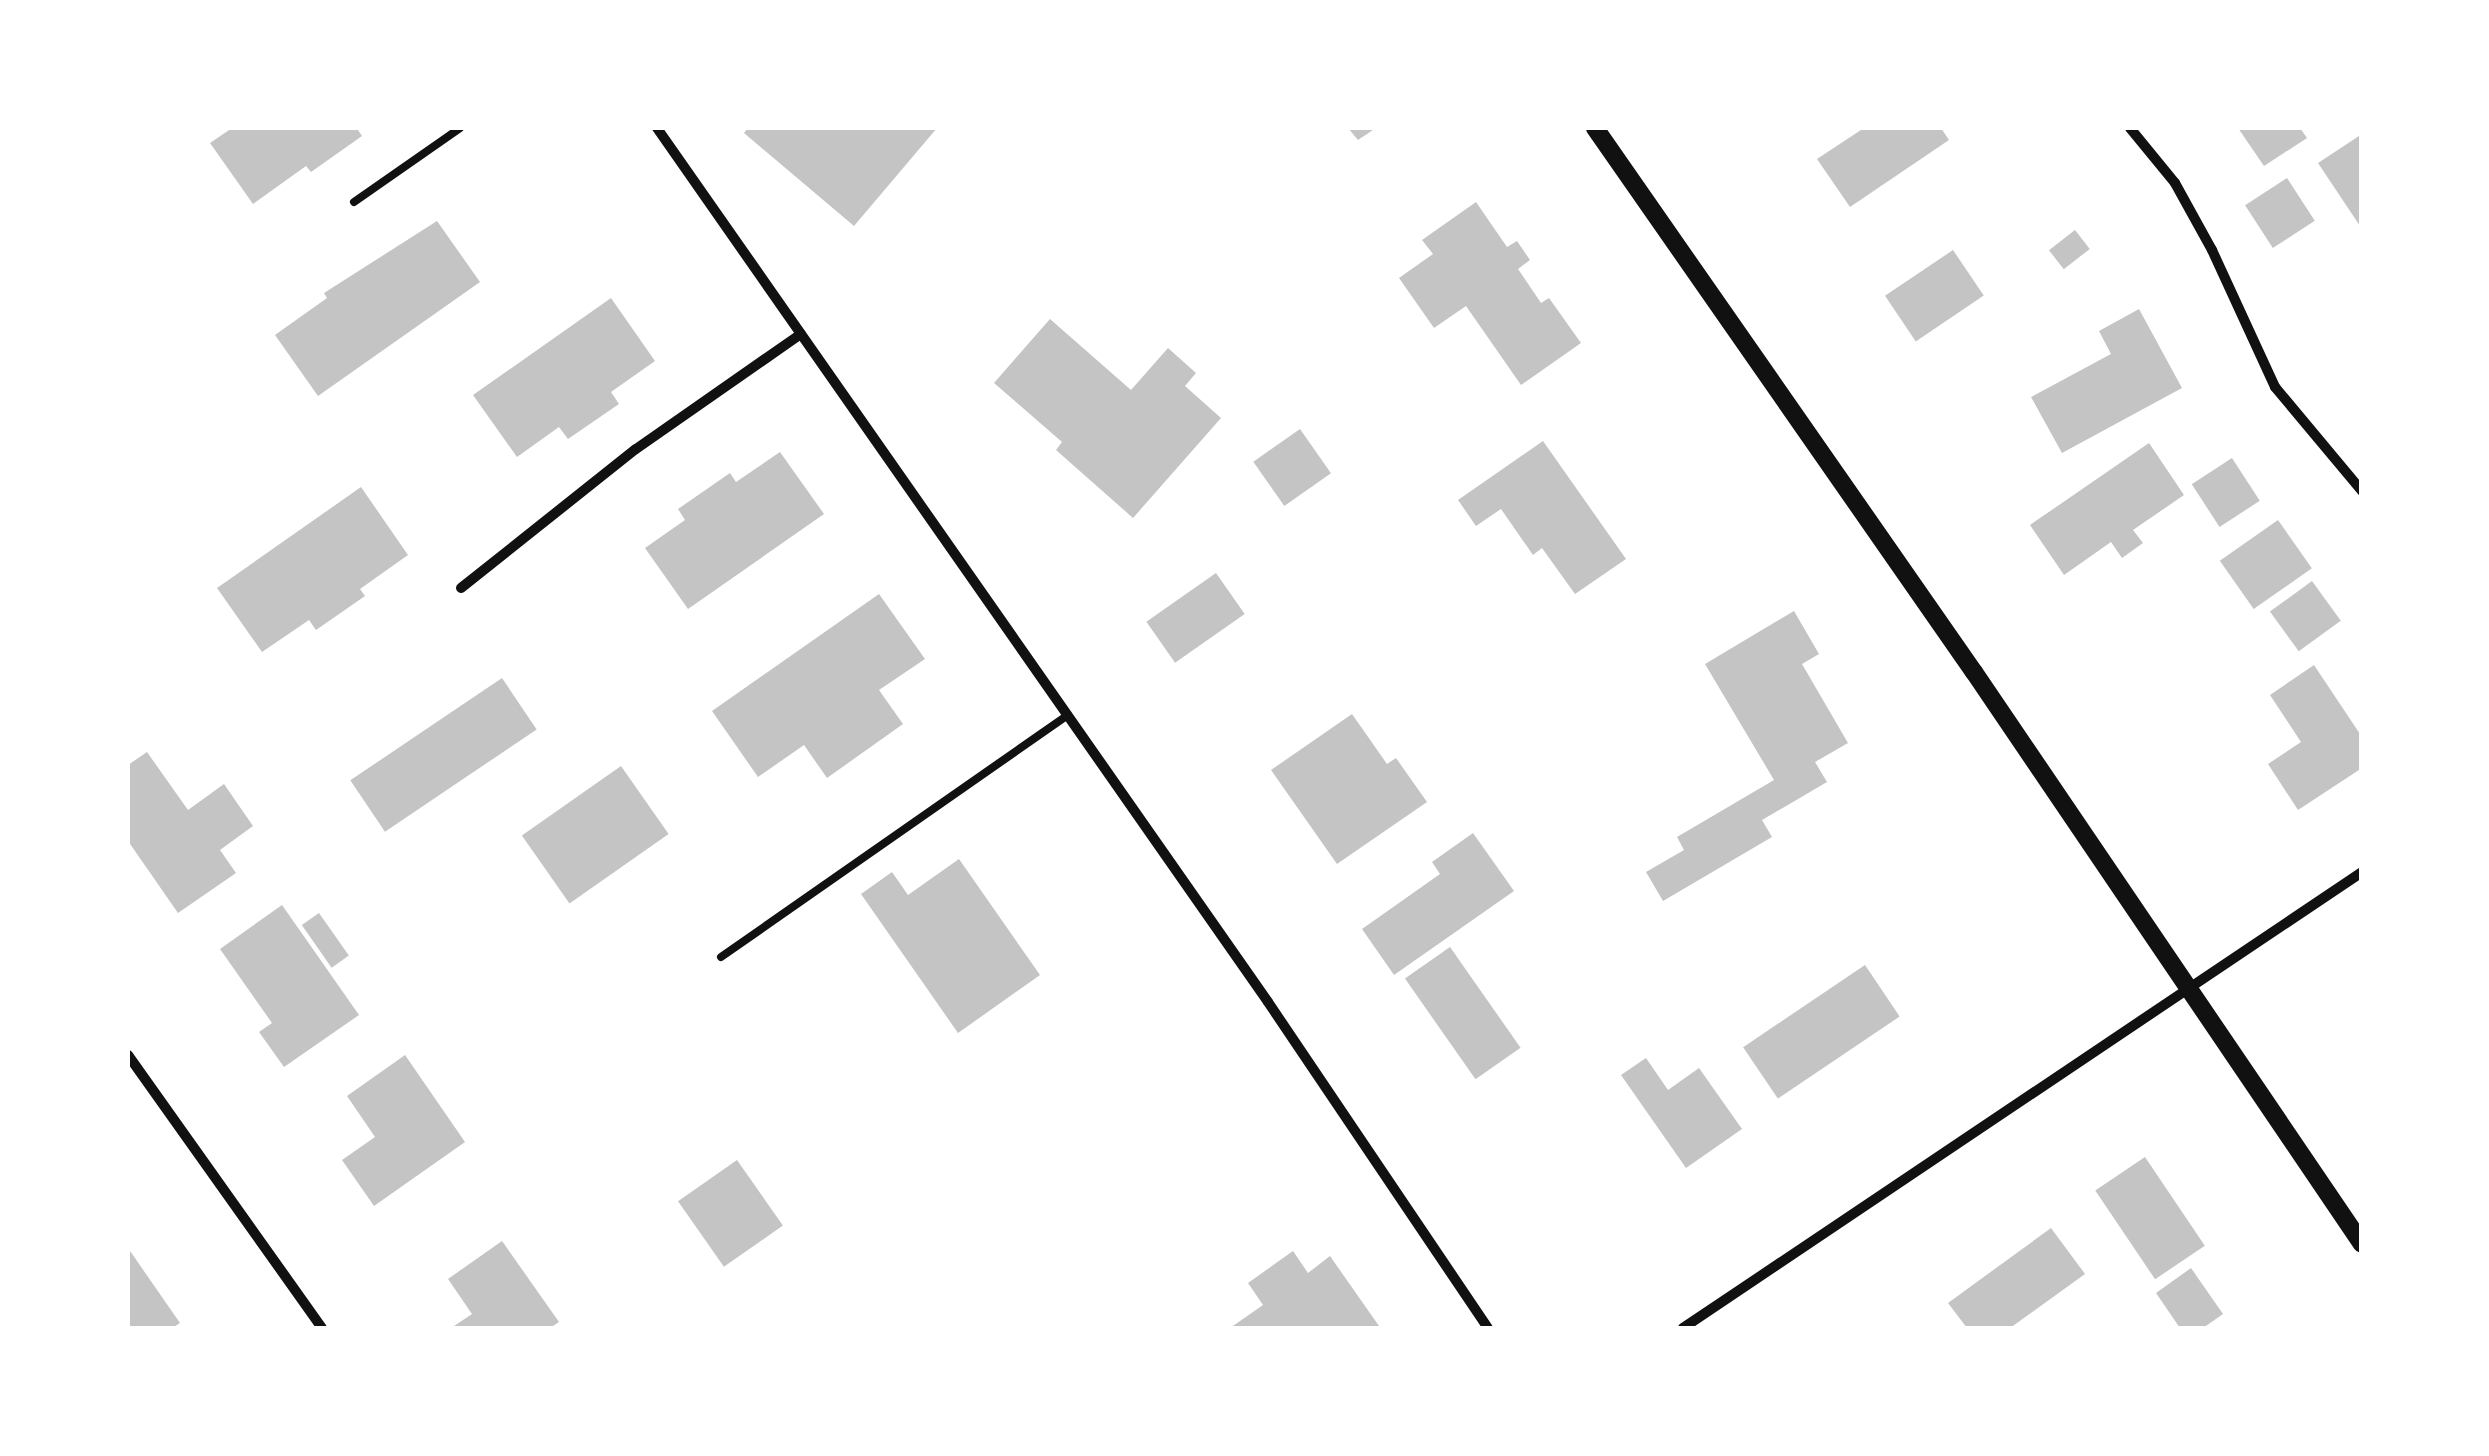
<!DOCTYPE html>
<html>
<head>
<meta charset="utf-8">
<style>
	body { margin:0 }
	#map { position:relative; width:2489px; height:1456px; overflow:hidden; background:#fff; font-family:"DM Sans",sans-serif }
	div>[style] { position:absolute }
	[style*='--x'] { left:calc(var(--x)*1px); top:calc(var(--y)*1px); width:calc(var(--w)*1px); rotate:calc(var(--a)*1deg) }
	.building>* { inset:0; background:#c4c4c4; transform-origin:0 0 }
	.service>* { height:8px; margin:-4px; padding:0 4px; transform-origin:4px; border-radius:4px; background:#111 }
	.minor>* { height:10px; margin:-5px; padding:0 5px; transform-origin:5px; border-radius:5px; background:#111 }
	.tertiary>* { height:18px; margin:-9px; padding:0 9px; transform-origin:9px; border-radius:9px; background:#111 }
	span { translate:-50% -50%; white-space:nowrap; text-align:center; line-height:1.15; -webkit-text-stroke:8px #fff; paint-order:stroke }
	.frame { position:absolute; inset:0; border:130px solid #fff; pointer-events:none }
</style>
</head>
<body>
<div id="map">
	<div class="building">
		<i style="clip-path:polygon(232px 128px,361px 128px,358px 130px,362px 136px,311px 172px,306px 166px,253px 204px,210px 143px)"></i>
		<i style="clip-path:polygon(748px 128px,937px 128px,854px 226px,744px 133px)"></i>
		<i style="clip-path:polygon(1348px 128px,1376px 128px,1358px 140px)"></i>
		<i style="clip-path:polygon(1864px 128px,1941px 128px,1949px 140px,1850px 207px,1817px 159px)"></i>
		<i style="clip-path:polygon(2238px 128px,2300px 128px,2307px 138px,2264px 166px)"></i>
		<i style="clip-path:polygon(2362px 134px,2362px 229px,2318px 163px)"></i>
		<i style="left:2287px;top:178px;width:51px;height:50px;rotate:57deg"></i>
		<i style="clip-path:polygon(1476px 202px,1507px 247px,1517px 241px,1530px 260px,1518px 269px,1541px 303px,1549px 298px,1581px 343px,1521px 385px,1466px 306px,1434px 328px,1399px 278px,1433px 254px,1422px 240px)"></i>
		<i style="clip-path:polygon(437px 221px,480px 282px,318px 396px,275px 335px,327px 298px,324px 293px)"></i>
		<i style="left:2075px;top:230px;width:24px;height:33px;rotate:52deg"></i>
		<i style="left:1953px;top:250px;width:55px;height:82px;rotate:56deg"></i>
		<i style="clip-path:polygon(611px 298px,655px 361px,611px 392px,619px 404px,568px 439px,559px 427px,517px 457px,473px 395px)"></i>
		<i style="clip-path:polygon(2139px 309px,2182px 388px,2062px 453px,2031px 397px,2111px 354px,2099px 331px)"></i>
		<i style="clip-path:polygon(1050px 319px,1131px 390px,1168px 348px,1196px 373px,1185px 386px,1221px 418px,1133px 518px,1056px 450px,1062px 442px,994px 383px)"></i>
		<i style="left:1300px;top:429px;width:54px;height:57px;rotate:55deg"></i>
		<i style="clip-path:polygon(1543px 441px,1626px 559px,1575px 594px,1542px 548px,1533px 555px,1501px 509px,1476px 526px,1458px 500px)"></i>
		<i style="clip-path:polygon(2149px 443px,2184px 495px,2133px 530px,2143px 543px,2122px 558px,2111px 542px,2064px 575px,2030px 525px)"></i>
		<i style="clip-path:polygon(780px 452px,824px 514px,688px 609px,645px 548px,685px 520px,678px 509px,730px 473px,736px 482px)"></i>
		<i style="left:2232px;top:458px;width:51px;height:48px;rotate:57deg"></i>
		<i style="clip-path:polygon(361px 487px,408px 555px,360px 589px,365px 596px,316px 630px,309px 620px,262px 652px,217px 588px)"></i>
		<i style="left:2278px;top:520px;width:59px;height:71px;rotate:55deg"></i>
		<i style="left:1216px;top:573px;width:50px;height:85px;rotate:55deg"></i>
		<i style="left:2312px;top:581px;width:49px;height:52px;rotate:54deg"></i>
		<i style="clip-path:polygon(879px 594px,925px 659px,879px 690px,903px 724px,827px 778px,804px 745px,758px 777px,712px 711px)"></i>
		<i style="clip-path:polygon(1794px 611px,1819px 654px,1802px 664px,1848px 743px,1815px 762px,1827px 782px,1762px 820px,1772px 837px,1663px 901px,1646px 872px,1684px 850px,1677px 837px,1774px 780px,1705px 664px)"></i>
		<i style="clip-path:polygon(2314px 665px,2362px 737px,2362px 768px,2298px 810px,2268px 764px,2301px 742px,2270px 695px)"></i>
		<i style="left:502px;top:678px;width:62px;height:183px;rotate:56deg"></i>
		<i style="clip-path:polygon(1352px 714px,1387px 764px,1396px 758px,1427px 802px,1337px 864px,1271px 770px)"></i>
		<i style="clip-path:polygon(147px 752px,188px 810px,224px 784px,253px 826px,220px 850px,236px 873px,178px 913px,128px 841px,128px 765px)"></i>
		<i style="left:621px;top:766px;width:83px;height:121px;rotate:55deg"></i>
		<i style="clip-path:polygon(1473px 833px,1514px 891px,1394px 975px,1362px 929px,1440px 874px,1432px 862px)"></i>
		<i style="clip-path:polygon(959px 859px,1040px 975px,958px 1033px,861px 894px,892px 872px,908px 895px)"></i>
		<i style="clip-path:polygon(282px 905px,359px 1015px,284px 1067px,259px 1032px,272px 1023px,220px 949px)"></i>
		<i style="left:319px;top:913px;width:52px;height:21px;rotate:55deg"></i>
		<i style="left:1450px;top:947px;width:123px;height:55px;rotate:55deg"></i>
		<i style="left:1865px;top:965px;width:62px;height:147px;rotate:56deg"></i>
		<i style="clip-path:polygon(405px 1055px,465px 1142px,374px 1206px,342px 1160px,375px 1137px,347px 1096px)"></i>
		<i style="clip-path:polygon(1646px 1058px,1668px 1090px,1699px 1068px,1742px 1129px,1686px 1168px,1621px 1075px)"></i>
		<i style="left:2145px;top:1157px;width:107px;height:60px;rotate:56deg"></i>
		<i style="left:737px;top:1160px;width:80px;height:72px;rotate:55deg"></i>
		<i style="clip-path:polygon(2051px 1228px,2085px 1274px,2010px 1328px,1967px 1328px,1948px 1303px)"></i>
		<i style="clip-path:polygon(502px 1241px,559px 1322px,550px 1328px,451px 1328px,472px 1314px,448px 1279px)"></i>
		<i style="clip-path:polygon(128px 1248px,180px 1323px,172px 1328px,128px 1328px)"></i>
		<i style="clip-path:polygon(1293px 1251px,1308px 1273px,1330px 1256px,1379px 1326px,1230px 1328px,1263px 1305px,1248px 1283px)"></i>
		<i style="clip-path:polygon(2191px 1268px,2223px 1314px,2203px 1328px,2180px 1328px,2156px 1293px)"></i>
	</div>
	<div class="service">
		<i style="--x:354;--y:202;--w:129;--a:-34.9"></i>
		<i style="--x:721;--y:957;--w:423;--a:-34.9"></i>
	</div>
	<div class="minor">
		<i style="--x:657;--y:128;--w:1066;--a:55.04"></i>
		<i style="--x:1268;--y:1002;--w:393;--a:56"></i>
		<i style="--x:2130;--y:128;--w:71;--a:50.7"></i>
		<i style="--x:2175;--y:183;--w:77;--a:61.1"></i>
		<i style="--x:2212;--y:250;--w:151;--a:65.3"></i>
		<i style="--x:2275;--y:387;--w:136;--a:50.1"></i>
		<i style="--x:461;--y:588;--w:223;--a:-38.5"></i>
		<i style="--x:636;--y:449;--w:201;--a:-34.9"></i>
		<i style="--x:128;--y:1055;--w:335;--a:54.6"></i>
		<i style="--x:1683;--y:1328;--w:818;--a:-33.88"></i>
	</div>
	<div class="tertiary">
		<i style="--x:1595;--y:128;--w:663;--a:55.14"></i>
		<i style="--x:1974;--y:672;--w:691;--a:55.85"></i>
	</div>
	<div class="frame"></div>
</div>
</body>
</html>
